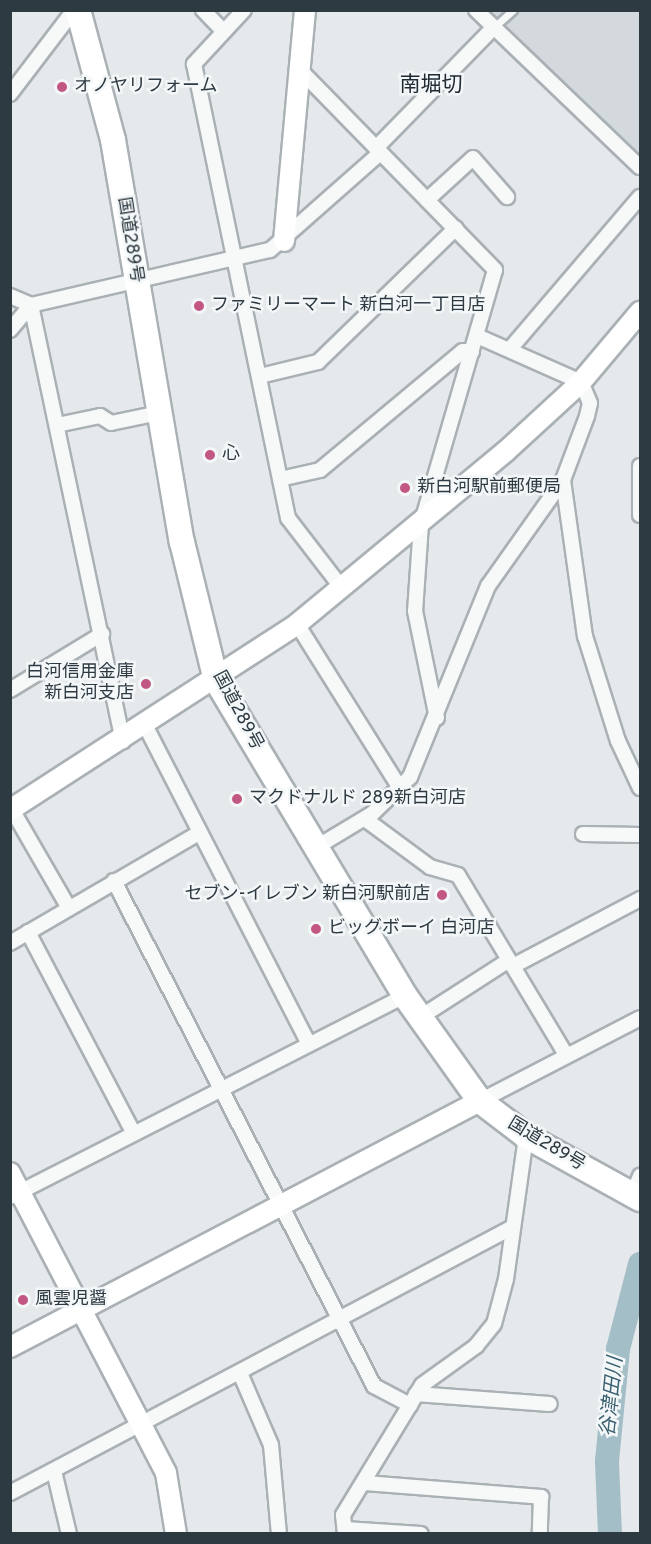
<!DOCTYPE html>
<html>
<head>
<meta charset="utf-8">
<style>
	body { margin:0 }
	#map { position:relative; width:651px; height:1544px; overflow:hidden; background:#e5e9eb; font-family:Overpass,"Noto Sans JP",sans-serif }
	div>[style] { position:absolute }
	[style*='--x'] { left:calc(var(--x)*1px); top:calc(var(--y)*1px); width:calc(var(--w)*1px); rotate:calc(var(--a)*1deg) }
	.built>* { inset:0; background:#d3d9dd }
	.river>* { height:24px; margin:-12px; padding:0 12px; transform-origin:12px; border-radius:12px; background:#a4bec7 }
	.roads { filter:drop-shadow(2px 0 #aab1b5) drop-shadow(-2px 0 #aab1b5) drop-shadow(0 2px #aab1b5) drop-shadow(0 -2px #aab1b5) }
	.lane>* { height:7px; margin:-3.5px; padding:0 3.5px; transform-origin:3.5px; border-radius:3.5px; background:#f7f9f9 }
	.street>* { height:14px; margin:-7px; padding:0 7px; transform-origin:7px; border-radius:7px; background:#f7f9f9 }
	.secondary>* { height:20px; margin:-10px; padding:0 10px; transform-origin:10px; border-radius:10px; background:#fff }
	.highway>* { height:24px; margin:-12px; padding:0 12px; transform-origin:12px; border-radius:12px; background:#fff }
	.dots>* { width:16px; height:16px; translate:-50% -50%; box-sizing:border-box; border:3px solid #f4f7f8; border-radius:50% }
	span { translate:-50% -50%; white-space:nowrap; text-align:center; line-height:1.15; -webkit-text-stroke:5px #f4f7f8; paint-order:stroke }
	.poi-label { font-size:18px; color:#2e3a42 }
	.left { translate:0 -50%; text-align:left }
	.right { translate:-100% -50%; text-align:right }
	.street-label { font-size:18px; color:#2e3a42 }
	.water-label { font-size:20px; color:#3b6272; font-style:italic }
	.quarter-label { font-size:21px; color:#202b33 }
	.frame { position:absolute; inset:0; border:12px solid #2e3a42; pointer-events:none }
</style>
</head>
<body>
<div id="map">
	<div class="built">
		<i style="clip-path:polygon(484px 11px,640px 11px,640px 158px,493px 19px)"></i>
	</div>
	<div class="river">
		<i style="--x:610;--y:1534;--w:73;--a:-92.4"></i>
		<i style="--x:607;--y:1461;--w:113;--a:-84.4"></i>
		<i style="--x:618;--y:1349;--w:88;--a:-75.5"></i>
	</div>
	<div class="roads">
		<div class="lane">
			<i style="--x:493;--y:28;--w:27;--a:-42"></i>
		</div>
		<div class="street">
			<i style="--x:203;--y:10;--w:29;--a:46"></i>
			<i style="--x:244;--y:10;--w:74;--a:132.8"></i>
			<i style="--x:194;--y:64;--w:464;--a:78.3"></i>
			<i style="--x:288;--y:518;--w:88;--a:52.4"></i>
			<i style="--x:476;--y:10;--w:227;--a:43.8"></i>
			<i style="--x:301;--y:71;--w:278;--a:45.7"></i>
			<i style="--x:495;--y:270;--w:265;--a:106.2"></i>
			<i style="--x:421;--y:524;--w:87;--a:93.9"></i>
			<i style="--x:415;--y:611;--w:109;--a:78.4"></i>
			<i style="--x:10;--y:94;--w:106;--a:-52.7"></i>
			<i style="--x:376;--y:148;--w:168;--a:-45.7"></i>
			<i style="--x:427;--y:200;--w:62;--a:-42.4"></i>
			<i style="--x:473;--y:158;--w:52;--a:48.9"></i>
			<i style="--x:10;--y:296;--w:23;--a:23"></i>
			<i style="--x:31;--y:305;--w:245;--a:-13"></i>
			<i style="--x:270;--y:250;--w:147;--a:-41.4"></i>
			<i style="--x:31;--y:305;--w:446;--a:78.1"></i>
			<i style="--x:10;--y:330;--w:33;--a:-50"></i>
			<i style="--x:510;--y:349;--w:200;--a:-49.5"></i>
			<i style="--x:260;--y:376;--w:60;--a:-13.6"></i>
			<i style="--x:318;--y:362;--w:192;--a:-44.2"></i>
			<i style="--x:57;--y:425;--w:44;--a:-11.8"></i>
			<i style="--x:100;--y:416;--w:13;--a:32"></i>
			<i style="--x:111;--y:423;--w:49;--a:-11.8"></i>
			<i style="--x:640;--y:466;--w:49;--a:90"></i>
			<i style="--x:280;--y:479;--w:41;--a:-12.7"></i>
			<i style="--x:320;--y:470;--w:186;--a:-39.8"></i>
			<i style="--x:463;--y:351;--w:9;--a:6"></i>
			<i style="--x:563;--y:480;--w:158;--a:82"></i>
			<i style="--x:585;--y:636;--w:110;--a:72.6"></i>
			<i style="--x:618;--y:741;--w:52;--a:64.9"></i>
			<i style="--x:297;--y:624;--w:194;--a:57.9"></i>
			<i style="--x:10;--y:690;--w:108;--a:-31.3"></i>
			<i style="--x:146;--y:727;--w:356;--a:62.8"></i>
			<i style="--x:10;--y:806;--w:118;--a:60"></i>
			<i style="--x:365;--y:819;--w:81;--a:36.4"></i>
			<i style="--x:430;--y:867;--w:29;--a:16"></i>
			<i style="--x:458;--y:875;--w:210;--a:59"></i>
			<i style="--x:583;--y:834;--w:57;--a:1"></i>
			<i style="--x:315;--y:848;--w:68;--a:-31.1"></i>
			<i style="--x:373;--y:813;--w:52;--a:-44.2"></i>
			<i style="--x:410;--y:777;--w:206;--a:-67.8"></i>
			<i style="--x:488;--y:586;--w:130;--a:-54.7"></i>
			<i style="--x:563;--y:480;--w:68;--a:-69.4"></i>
			<i style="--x:587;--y:416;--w:13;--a:-77"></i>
			<i style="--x:590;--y:403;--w:23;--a:-113"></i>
			<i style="--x:581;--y:382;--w:114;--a:-156.1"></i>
			<i style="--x:114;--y:881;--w:568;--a:62.76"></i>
			<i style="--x:374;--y:1386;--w:41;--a:27.8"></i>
			<i style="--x:28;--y:932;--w:226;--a:62.3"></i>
			<i style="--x:10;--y:943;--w:219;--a:-30.2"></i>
			<i style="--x:513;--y:966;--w:144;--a:-27.8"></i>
			<i style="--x:419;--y:1018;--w:107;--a:-32.8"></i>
			<i style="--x:480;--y:1101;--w:180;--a:-27.4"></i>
			<i style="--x:632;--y:1195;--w:21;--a:-67"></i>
			<i style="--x:10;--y:1197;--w:443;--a:-27"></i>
			<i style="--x:240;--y:1373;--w:78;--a:66.7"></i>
			<i style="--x:271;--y:1445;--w:89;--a:84.9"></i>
			<i style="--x:416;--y:1394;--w:134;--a:4.3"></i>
			<i style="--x:54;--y:1471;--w:65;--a:76.6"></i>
			<i style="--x:365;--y:1483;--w:177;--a:4.5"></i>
			<i style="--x:541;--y:1497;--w:37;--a:92"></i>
			<i style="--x:10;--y:1493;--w:565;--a:-27.88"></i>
			<i style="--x:345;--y:1529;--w:76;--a:3.8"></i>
			<i style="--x:345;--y:1534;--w:19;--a:-96"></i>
			<i style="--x:343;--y:1515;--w:152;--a:-58.7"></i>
			<i style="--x:422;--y:1385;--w:67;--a:-35.8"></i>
			<i style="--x:476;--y:1346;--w:28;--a:-51"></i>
			<i style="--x:494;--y:1324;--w:47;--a:-75.1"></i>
			<i style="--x:506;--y:1279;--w:144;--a:-82"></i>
		</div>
		<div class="secondary">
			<i style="--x:284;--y:241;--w:232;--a:-84.8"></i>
			<i style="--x:10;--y:810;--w:342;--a:-32.9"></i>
			<i style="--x:297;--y:624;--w:270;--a:-39.6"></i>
			<i style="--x:505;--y:452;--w:103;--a:-42.6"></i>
			<i style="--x:581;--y:382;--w:92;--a:-49.9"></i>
			<i style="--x:10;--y:1173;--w:338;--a:62.5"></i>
			<i style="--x:166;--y:1473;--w:62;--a:80.7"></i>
			<i style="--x:10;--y:1347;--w:530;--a:-27.63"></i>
		</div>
		<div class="highway">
			<i style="--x:78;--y:10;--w:135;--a:74.9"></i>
			<i style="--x:113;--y:140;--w:408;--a:80.3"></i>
			<i style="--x:182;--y:542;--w:142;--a:76.2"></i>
			<i style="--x:216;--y:680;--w:368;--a:59.1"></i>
			<i style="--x:405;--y:996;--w:129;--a:54.5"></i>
			<i style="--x:480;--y:1101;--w:58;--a:37.3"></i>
			<i style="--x:526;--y:1136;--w:130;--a:28.9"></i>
		</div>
	</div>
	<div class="dots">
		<i style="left:62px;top:87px;background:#c25784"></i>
		<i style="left:199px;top:306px;background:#c25784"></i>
		<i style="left:210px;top:455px;background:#c25784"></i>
		<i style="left:405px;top:488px;background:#c25784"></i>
		<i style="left:146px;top:684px;background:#c25784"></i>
		<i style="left:237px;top:799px;background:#c25784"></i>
		<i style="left:442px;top:895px;background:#c25784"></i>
		<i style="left:316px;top:929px;background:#c25784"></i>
		<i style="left:23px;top:1300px;background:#c25784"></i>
	</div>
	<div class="poi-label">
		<span class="left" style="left:74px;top:87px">オノヤリフォーム</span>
		<span class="left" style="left:211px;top:306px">ファミリーマート 新白河一丁目店</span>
		<span class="left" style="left:222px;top:455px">心</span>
		<span class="left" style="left:417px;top:488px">新白河駅前郵便局</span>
		<span class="right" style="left:134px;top:684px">白河信用金庫<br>新白河支店</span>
		<span class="left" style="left:249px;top:799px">マクドナルド 289新白河店</span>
		<span class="right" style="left:430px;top:895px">セブン‐イレブン 新白河駅前店</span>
		<span class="left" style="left:328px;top:929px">ビッグボーイ 白河店</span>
		<span class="left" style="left:35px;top:1300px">風雲児醤</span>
	</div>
	<div class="street-label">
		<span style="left:129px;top:240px;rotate:81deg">国道289号</span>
		<span style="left:237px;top:711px;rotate:62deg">国道289号</span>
		<span style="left:546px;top:1145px;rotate:31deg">国道289号</span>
	</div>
	<div class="water-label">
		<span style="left:613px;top:1397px;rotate:-84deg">谷津田川</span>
	</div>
	<div class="quarter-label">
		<span style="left:431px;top:86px">南堀切</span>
	</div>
	<div class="frame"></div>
</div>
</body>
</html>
